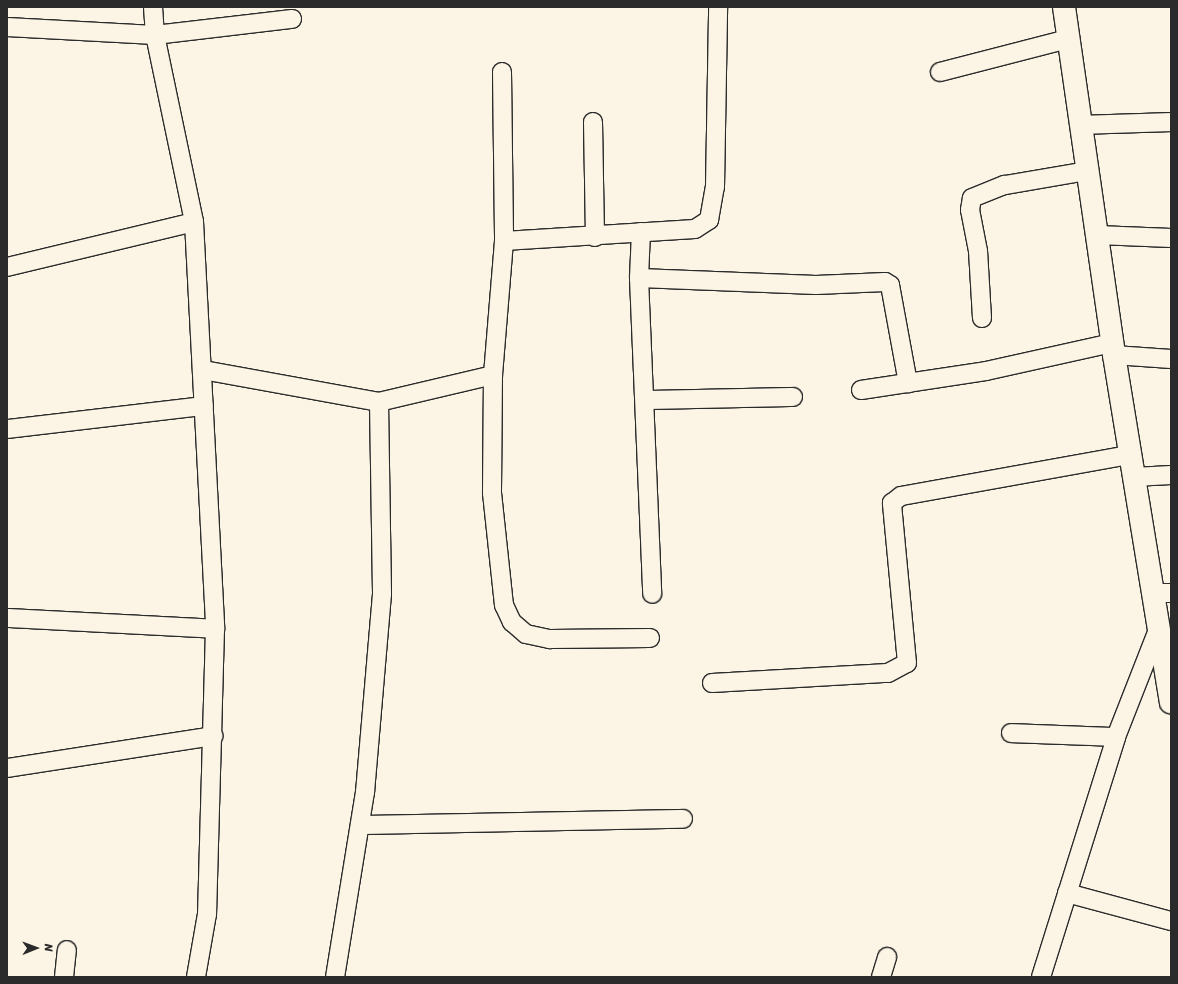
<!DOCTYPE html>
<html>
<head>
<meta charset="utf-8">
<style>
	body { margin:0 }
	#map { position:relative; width:1178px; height:984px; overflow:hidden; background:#fcf5e5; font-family:Sriracha,sans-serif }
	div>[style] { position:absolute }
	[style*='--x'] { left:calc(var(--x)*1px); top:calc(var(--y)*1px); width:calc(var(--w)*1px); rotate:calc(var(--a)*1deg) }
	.roads { filter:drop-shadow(1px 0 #2b2b2b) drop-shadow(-1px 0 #2b2b2b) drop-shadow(0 1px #2b2b2b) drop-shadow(0 -1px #2b2b2b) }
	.minor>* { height:18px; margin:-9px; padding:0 9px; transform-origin:9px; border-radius:9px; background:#fcf5e5 }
	.tertiary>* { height:22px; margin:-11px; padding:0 11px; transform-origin:11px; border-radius:11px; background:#fcf5e5 }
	span { translate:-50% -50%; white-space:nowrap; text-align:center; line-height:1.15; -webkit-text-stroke:3px #fcf5e5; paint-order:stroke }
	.frame { position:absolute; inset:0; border:8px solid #2b2b2b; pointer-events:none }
	.north { position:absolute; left:16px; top:928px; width:40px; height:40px; -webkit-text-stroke:3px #fcf5e5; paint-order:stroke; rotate:89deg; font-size:11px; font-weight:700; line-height:16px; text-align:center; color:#2b2b2b }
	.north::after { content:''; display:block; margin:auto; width:14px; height:18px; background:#2b2b2b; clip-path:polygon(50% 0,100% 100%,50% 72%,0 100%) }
</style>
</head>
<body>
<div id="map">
	<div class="roads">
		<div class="minor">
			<i style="--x:153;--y:7;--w:28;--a:86"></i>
			<i style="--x:155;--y:35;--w:191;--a:78.2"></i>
			<i style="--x:194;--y:222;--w:408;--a:87"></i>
			<i style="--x:215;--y:629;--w:285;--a:91.6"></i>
			<i style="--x:207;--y:914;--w:64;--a:99.9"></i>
			<i style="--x:7;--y:27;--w:148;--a:3.1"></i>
			<i style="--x:155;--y:35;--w:138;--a:-6.7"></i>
			<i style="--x:502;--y:72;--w:169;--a:89.3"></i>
			<i style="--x:940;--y:72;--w:132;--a:-14.5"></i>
			<i style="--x:593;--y:122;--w:115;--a:89"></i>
			<i style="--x:1080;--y:125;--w:91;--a:-1.9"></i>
			<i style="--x:641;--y:232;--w:46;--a:92.5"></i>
			<i style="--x:639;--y:278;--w:316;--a:87.6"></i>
			<i style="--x:1097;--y:235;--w:74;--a:2.3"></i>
			<i style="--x:7;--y:267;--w:192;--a:-13.5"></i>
			<i style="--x:639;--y:278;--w:177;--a:2.3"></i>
			<i style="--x:816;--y:285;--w:69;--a:-2.5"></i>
			<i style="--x:885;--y:282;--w:6;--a:31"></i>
			<i style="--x:890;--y:285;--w:100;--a:79.6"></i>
			<i style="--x:982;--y:318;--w:67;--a:-93.4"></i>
			<i style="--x:978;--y:251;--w:42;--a:-101"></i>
			<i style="--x:970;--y:210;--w:12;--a:-81"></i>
			<i style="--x:972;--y:198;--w:35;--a:-22"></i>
			<i style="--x:1005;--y:185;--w:83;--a:-9.7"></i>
			<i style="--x:1114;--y:355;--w:57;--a:4"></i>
			<i style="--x:203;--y:370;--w:179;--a:10.3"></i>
			<i style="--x:379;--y:402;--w:192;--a:89.1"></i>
			<i style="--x:382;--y:594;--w:199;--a:94.9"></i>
			<i style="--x:365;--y:792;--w:187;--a:99.2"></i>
			<i style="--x:493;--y:375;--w:118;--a:90.5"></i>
			<i style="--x:492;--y:493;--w:113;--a:83.9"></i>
			<i style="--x:504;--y:605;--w:19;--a:65"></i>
			<i style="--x:512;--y:622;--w:18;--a:41"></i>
			<i style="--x:526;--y:634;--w:25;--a:12"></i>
			<i style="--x:550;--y:639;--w:100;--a:-0.6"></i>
			<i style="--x:861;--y:390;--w:126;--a:-8.6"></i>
			<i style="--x:986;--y:371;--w:129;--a:-12.5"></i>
			<i style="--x:646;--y:400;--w:147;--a:-1.2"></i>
			<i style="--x:379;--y:402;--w:117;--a:-13.3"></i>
			<i style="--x:493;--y:375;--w:134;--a:-85.3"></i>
			<i style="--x:504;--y:241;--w:191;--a:-3.6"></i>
			<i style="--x:695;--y:229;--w:17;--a:-33"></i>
			<i style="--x:709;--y:220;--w:34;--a:-80"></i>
			<i style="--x:715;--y:187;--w:180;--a:-89"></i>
			<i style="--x:7;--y:429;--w:198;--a:-6.7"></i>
			<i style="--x:1134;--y:477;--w:37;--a:-3"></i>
			<i style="--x:1155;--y:593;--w:16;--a:0"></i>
			<i style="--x:7;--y:618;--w:208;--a:3"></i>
			<i style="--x:712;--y:683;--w:176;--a:-3.3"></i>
			<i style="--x:888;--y:673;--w:21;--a:-28"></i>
			<i style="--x:907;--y:663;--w:161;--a:-95.4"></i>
			<i style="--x:892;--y:503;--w:11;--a:-38"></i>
			<i style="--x:901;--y:496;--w:233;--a:-10.2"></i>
			<i style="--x:1011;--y:733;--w:105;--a:2.2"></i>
			<i style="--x:7;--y:768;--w:209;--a:-8.8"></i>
			<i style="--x:360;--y:825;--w:323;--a:-1.1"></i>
			<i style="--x:1067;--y:893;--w:108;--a:15.1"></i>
			<i style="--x:64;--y:977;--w:27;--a:-84"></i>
			<i style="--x:881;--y:977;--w:21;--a:-73"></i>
			<i style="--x:1041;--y:977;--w:251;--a:-72.6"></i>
			<i style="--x:1116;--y:737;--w:118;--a:-68.6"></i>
		</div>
		<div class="tertiary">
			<i style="--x:1064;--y:7;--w:352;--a:81.8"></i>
			<i style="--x:1114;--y:355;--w:352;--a:80.7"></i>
		</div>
	</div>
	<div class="frame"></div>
	<div class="north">N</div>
</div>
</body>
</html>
